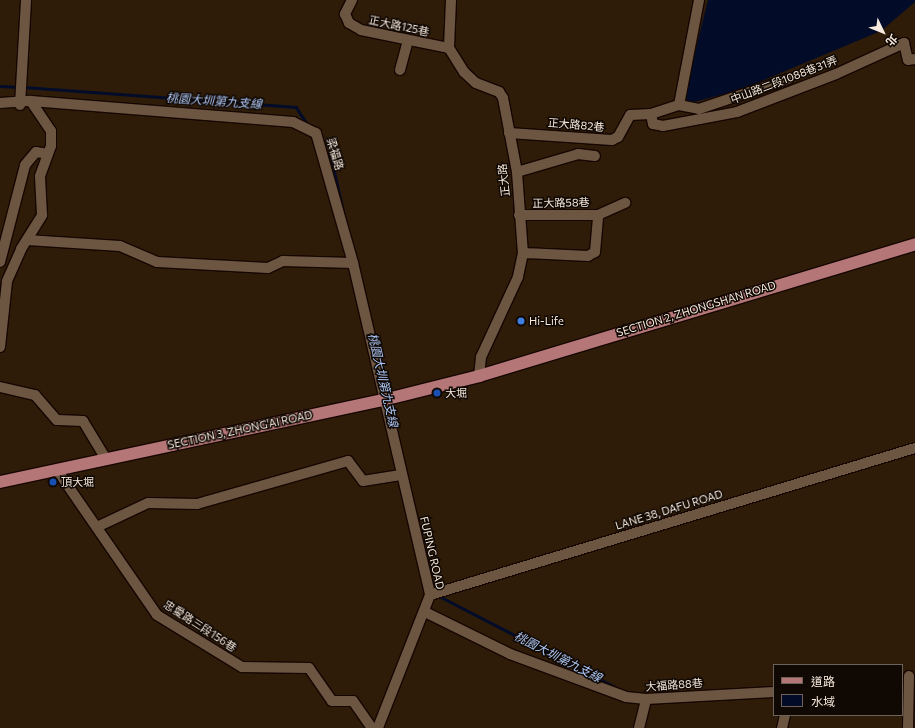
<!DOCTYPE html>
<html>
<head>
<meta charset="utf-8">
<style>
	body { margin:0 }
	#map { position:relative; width:915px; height:728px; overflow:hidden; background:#2e1c09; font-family:Commissioner,"Noto Sans TC",sans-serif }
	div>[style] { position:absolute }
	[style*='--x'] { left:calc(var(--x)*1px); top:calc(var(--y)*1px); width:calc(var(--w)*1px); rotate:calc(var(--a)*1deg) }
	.water>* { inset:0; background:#020c29 }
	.stream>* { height:2.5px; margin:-1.25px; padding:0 1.25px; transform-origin:1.25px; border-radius:1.25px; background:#020c29 }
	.roads { filter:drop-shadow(1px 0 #160600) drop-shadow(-1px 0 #160600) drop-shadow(0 1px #160600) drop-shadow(0 -1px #160600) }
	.minor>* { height:10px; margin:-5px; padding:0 5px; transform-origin:5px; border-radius:5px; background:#6c5642 }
	.major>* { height:12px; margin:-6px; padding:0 6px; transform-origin:6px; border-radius:6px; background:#b47676 }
	.dots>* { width:11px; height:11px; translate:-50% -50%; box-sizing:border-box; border:2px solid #100803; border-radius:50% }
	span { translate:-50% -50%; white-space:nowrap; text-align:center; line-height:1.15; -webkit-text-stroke:3px #100803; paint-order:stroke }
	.street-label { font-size:11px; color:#f6e9dd }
	.poi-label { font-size:11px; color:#f6e9dd }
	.left { translate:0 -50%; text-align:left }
	.water-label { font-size:12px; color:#acc6f6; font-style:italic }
	.legend { position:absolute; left:773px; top:664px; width:130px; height:52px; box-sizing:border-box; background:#100803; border:1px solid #6c625a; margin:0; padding:5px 7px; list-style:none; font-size:12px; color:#f6e9dd }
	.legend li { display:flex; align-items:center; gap:8px; height:20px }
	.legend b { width:20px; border:1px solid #6c625a }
	.north { position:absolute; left:863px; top:12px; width:40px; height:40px; -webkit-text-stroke:3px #100803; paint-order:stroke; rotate:133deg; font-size:11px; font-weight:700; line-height:16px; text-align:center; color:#f6e9dd }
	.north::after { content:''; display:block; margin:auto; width:14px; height:18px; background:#f6e9dd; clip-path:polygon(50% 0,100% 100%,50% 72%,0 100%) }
</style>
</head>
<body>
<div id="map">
	<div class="water">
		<i style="clip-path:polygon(708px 0,915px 0,915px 2px,881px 31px,740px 90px,682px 105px)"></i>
	</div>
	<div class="stream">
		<i style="--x:0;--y:86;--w:19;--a:3"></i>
		<i style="--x:24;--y:87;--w:273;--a:4.2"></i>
		<i style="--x:296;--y:107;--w:22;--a:56"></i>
		<i style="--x:326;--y:152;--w:11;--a:56"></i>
		<i style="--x:332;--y:161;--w:58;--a:77.2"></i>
		<i style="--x:439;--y:596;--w:209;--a:27.3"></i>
	</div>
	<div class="roads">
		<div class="minor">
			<i style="--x:352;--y:0;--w:16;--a:117"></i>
			<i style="--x:345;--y:14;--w:10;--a:66"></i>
			<i style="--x:349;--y:23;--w:14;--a:30"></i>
			<i style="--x:361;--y:30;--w:90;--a:11.6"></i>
			<i style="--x:451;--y:0;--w:48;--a:92.4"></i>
			<i style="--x:449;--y:48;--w:28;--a:58"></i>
			<i style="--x:464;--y:72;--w:16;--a:43"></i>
			<i style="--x:476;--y:83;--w:25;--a:21"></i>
			<i style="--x:499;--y:92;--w:7;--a:56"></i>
			<i style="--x:503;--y:98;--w:75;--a:79.3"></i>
			<i style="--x:517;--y:172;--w:81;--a:85.8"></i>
			<i style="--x:523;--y:253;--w:25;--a:102"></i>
			<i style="--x:518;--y:277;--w:88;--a:114.8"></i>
			<i style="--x:481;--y:357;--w:19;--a:96"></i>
			<i style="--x:400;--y:70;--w:30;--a:-75"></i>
			<i style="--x:0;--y:103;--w:31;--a:-4"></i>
			<i style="--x:31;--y:101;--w:263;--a:4.6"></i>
			<i style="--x:293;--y:122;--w:25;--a:26"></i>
			<i style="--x:316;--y:133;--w:135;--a:74.1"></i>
			<i style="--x:353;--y:263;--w:341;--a:76.9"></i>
			<i style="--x:430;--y:595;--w:143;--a:111.4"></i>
			<i style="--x:20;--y:105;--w:105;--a:-86.7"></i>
			<i style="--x:679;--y:105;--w:107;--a:-79.2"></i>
			<i style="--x:651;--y:114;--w:10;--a:79"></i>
			<i style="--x:653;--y:124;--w:10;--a:11"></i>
			<i style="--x:663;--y:126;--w:75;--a:-10.7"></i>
			<i style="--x:737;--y:112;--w:106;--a:-21"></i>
			<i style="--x:836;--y:74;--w:75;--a:-24.5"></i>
			<i style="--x:904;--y:43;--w:17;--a:77"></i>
			<i style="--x:908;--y:60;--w:7;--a:-8"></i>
			<i style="--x:509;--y:133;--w:103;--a:3.9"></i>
			<i style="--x:612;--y:140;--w:7;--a:-27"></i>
			<i style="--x:618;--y:137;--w:25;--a:-61"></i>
			<i style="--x:630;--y:115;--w:21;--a:-3"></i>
			<i style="--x:651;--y:114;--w:29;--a:-18"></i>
			<i style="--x:679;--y:105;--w:20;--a:11"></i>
			<i style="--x:699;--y:109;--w:94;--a:-18.6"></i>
			<i style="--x:517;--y:172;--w:64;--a:-16.4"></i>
			<i style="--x:578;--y:154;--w:17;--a:7"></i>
			<i style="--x:519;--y:215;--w:79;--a:0"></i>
			<i style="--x:598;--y:215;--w:30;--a:-24"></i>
			<i style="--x:27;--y:240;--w:93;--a:3.7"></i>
			<i style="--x:120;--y:246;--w:40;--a:23.4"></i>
			<i style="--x:157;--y:262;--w:111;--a:3.1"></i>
			<i style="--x:268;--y:268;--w:17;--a:-25"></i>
			<i style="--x:283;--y:261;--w:70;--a:1.6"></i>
			<i style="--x:523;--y:253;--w:65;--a:2.6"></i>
			<i style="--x:588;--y:256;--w:8;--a:-30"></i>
			<i style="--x:595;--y:252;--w:37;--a:-85"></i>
			<i style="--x:0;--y:262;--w:100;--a:-75.5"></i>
			<i style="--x:25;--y:165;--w:17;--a:-50"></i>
			<i style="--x:36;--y:152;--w:12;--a:9"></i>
			<i style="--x:0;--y:347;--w:66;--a:-83.9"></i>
			<i style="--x:7;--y:281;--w:35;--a:-66"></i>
			<i style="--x:21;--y:249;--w:40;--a:-58"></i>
			<i style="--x:42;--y:215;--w:39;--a:-93"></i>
			<i style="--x:40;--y:176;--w:32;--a:-70"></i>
			<i style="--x:51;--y:146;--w:15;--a:-90"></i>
			<i style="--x:51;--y:131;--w:36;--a:-124"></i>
			<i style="--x:0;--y:387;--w:36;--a:13"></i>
			<i style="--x:35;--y:395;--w:33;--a:49"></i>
			<i style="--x:57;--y:420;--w:26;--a:2"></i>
			<i style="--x:83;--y:421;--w:44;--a:58.8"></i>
			<i style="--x:57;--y:470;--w:176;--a:55.4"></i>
			<i style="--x:157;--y:615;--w:100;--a:31.5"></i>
			<i style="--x:242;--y:667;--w:67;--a:0.9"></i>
			<i style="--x:309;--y:668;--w:40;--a:55.1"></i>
			<i style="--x:332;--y:701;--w:21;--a:0"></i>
			<i style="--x:353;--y:701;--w:33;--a:55"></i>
			<i style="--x:99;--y:526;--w:54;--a:-25.1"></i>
			<i style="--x:148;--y:503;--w:49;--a:1.2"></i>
			<i style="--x:197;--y:504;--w:157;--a:-15.9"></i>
			<i style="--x:348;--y:461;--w:25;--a:53"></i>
			<i style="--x:363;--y:481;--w:38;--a:-9"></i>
			<i style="--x:430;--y:595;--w:507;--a:-16.86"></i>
			<i style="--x:425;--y:612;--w:95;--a:26.3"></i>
			<i style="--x:510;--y:654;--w:124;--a:20.3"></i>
			<i style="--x:626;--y:697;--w:20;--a:6"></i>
			<i style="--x:646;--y:699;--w:128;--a:-3.1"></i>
			<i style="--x:639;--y:728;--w:30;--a:-76"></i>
			<i style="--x:782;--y:728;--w:13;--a:-77"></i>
			<i style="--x:908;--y:728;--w:52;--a:-88.9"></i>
		</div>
		<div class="major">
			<i style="--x:0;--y:482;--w:392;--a:-12.1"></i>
			<i style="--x:383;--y:400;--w:99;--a:-14"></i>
			<i style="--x:479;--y:376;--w:456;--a:-16.8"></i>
		</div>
	</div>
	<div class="dots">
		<i style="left:521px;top:321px;background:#3f7fe0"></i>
		<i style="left:437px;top:393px;background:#1a4fb4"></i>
		<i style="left:53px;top:482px;background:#1a4fb4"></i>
	</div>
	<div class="street-label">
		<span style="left:399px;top:26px;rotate:12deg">正大路125巷</span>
		<span style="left:784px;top:80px;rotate:-21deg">中山路二段1088巷31弄</span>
		<span style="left:576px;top:125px;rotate:5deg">正大路82巷</span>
		<span style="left:335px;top:154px;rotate:73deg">梁福路</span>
		<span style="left:504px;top:180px;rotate:-96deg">正大路</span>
		<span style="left:561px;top:203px;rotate:-1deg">正大路58巷</span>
		<span style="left:696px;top:309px;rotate:-17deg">SECTION 2, ZHONGSHAN ROAD</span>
		<span style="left:240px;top:430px;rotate:-12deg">SECTION 3, ZHONG'AI ROAD</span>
		<span style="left:669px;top:510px;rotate:-17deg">LANE 38, DAFU ROAD</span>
		<span style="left:432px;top:553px;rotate:77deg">FUPING ROAD</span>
		<span style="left:200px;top:626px;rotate:33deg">忠愛路三段156巷</span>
		<span style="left:674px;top:685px;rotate:-4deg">大福路88巷</span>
	</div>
	<div class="poi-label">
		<span class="left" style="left:529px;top:321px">Hi-Life</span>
		<span class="left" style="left:445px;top:393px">大堀</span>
		<span class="left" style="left:61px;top:482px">頂大堀</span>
	</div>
	<div class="water-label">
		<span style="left:214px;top:101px;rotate:4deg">桃園大圳第九支線</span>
		<span style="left:383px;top:380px;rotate:77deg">桃園大圳第九支線</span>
		<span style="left:558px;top:657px;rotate:27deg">桃園大圳第九支線</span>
	</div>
	<ul class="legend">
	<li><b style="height:5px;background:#b47676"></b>道路</li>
	<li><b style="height:11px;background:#020c29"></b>水域</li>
	</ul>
	<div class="north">北</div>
</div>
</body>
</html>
